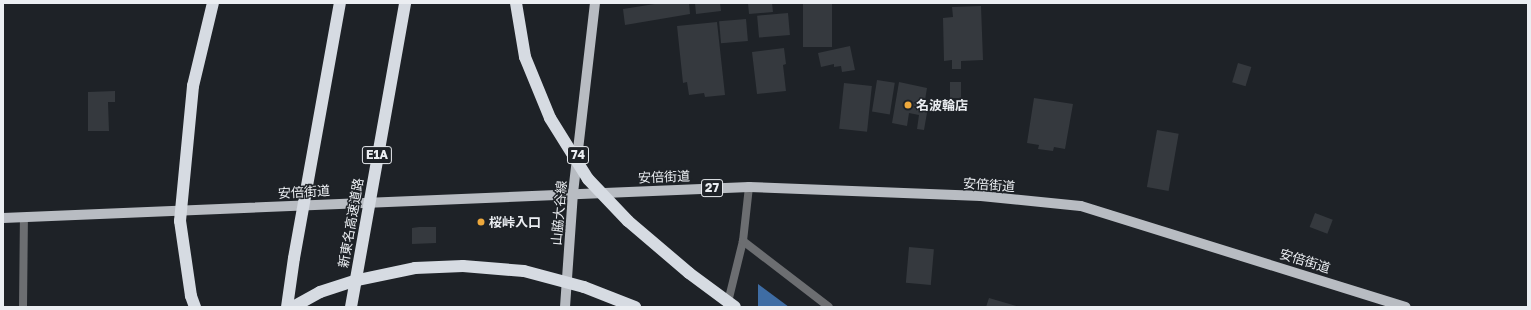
<!DOCTYPE html>
<html>
<head>
<meta charset="utf-8">
<style>
	body { margin:0 }
	#map { position:relative; width:1531px; height:310px; overflow:hidden; background:#1e2227; font-family:"Golos Text","Noto Sans JP",sans-serif }
	div>[style] { position:absolute }
	[style*='--x'] { left:calc(var(--x)*1px); top:calc(var(--y)*1px); width:calc(var(--w)*1px); rotate:calc(var(--a)*1deg) }
	.water>* { inset:0; background:#3f6da4 }
	.building>* { inset:0; background:#35393e; transform-origin:0 0 }
	.minor>* { height:8px; margin:-4px; padding:0 4px; transform-origin:4px; border-radius:4px; background:#6c6e71 }
	.primary>* { height:10px; margin:-5px; padding:0 5px; transform-origin:5px; border-radius:5px; background:#b8bcc2 }
	.motorway-bridge>* { height:12px; margin:-6px; padding:0 6px; transform-origin:6px; border-radius:6px; background:#d6dbe2 }
	.dots>* { width:11px; height:11px; translate:-50% -50%; box-sizing:border-box; border:2px solid #1e2227; border-radius:50% }
	span { translate:-50% -50%; white-space:nowrap; text-align:center; line-height:1.15; -webkit-text-stroke:3px #1e2227; paint-order:stroke }
	.shield-label span { padding:1px 3px; background:#1e2227; border:1px solid; border-radius:3px; -webkit-text-stroke-width:0 }
	.shield-label { font-size:12px; color:#ebeef2; font-weight:700 }
	.poi-label { font-size:13px; color:#ebeef2; font-weight:700 }
	.left { translate:0 -50%; text-align:left }
	.street-label { font-size:13px; color:#ebeef2 }
	.frame { position:absolute; inset:0; border:4px solid #ebeef2; pointer-events:none }
</style>
</head>
<body>
<div id="map">
	<div class="water">
		<i style="clip-path:polygon(758px 284px,789px 307px,758px 307px)"></i>
	</div>
	<div class="building">
		<i style="clip-path:polygon(661px 3px,689px 3px,690px 14px,625px 25px,623px 9px)"></i>
		<i style="clip-path:polygon(695px 3px,720px 3px,721px 11px,696px 14px)"></i>
		<i style="clip-path:polygon(748px 3px,772px 3px,773px 12px,749px 14px)"></i>
		<i style="left:803px;top:3px;width:29px;height:44px"></i>
		<i style="clip-path:polygon(981px 6px,983px 60px,961px 61px,961px 69px,952px 69px,952px 60px,944px 61px,943px 18px,953px 17px,952px 7px)"></i>
		<i style="left:788px;top:13px;width:22px;height:31px;rotate:85deg"></i>
		<i style="left:746px;top:19px;width:22px;height:27px;rotate:85deg"></i>
		<i style="clip-path:polygon(717px 22px,725px 95px,705px 97px,704px 93px,689px 95px,687px 82px,683px 83px,677px 26px)"></i>
		<i style="clip-path:polygon(850px 46px,855px 70px,842px 72px,841px 66px,834px 67px,834px 64px,821px 67px,818px 53px)"></i>
		<i style="clip-path:polygon(784px 48px,786px 64px,783px 65px,786px 91px,757px 94px,752px 52px)"></i>
		<i style="left:1238px;top:63px;width:14px;height:20px;rotate:17deg"></i>
		<i style="left:877px;top:80px;width:18px;height:32px;rotate:9deg"></i>
		<i style="clip-path:polygon(899px 82px,927px 88px,924px 106px,928px 107px,924px 130px,917px 129px,919px 115px,909px 113px,907px 126px,892px 123px)"></i>
		<i style="left:950px;top:82px;width:11px;height:16px"></i>
		<i style="left:844px;top:83px;width:28px;height:46px;rotate:6deg"></i>
		<i style="clip-path:polygon(115px 91px,115px 102px,108px 102px,109px 131px,88px 131px,88px 92px)"></i>
		<i style="clip-path:polygon(1034px 98px,1073px 104px,1065px 149px,1054px 147px,1053px 151px,1038px 149px,1039px 145px,1027px 143px)"></i>
		<i style="left:1157px;top:130px;width:22px;height:58px;rotate:10deg"></i>
		<i style="left:1315px;top:213px;width:19px;height:15px;rotate:21deg"></i>
		<i style="clip-path:polygon(419px 227px,436px 227px,436px 243px,412px 244px,412px 228px)"></i>
		<i style="left:909px;top:247px;width:25px;height:36px;rotate:5deg"></i>
		<i style="clip-path:polygon(989px 298px,1020px 307px,986px 307px)"></i>
	</div>
	<div class="minor">
		<i style="--x:743;--y:241;--w:108;--a:37.5"></i>
		<i style="--x:727;--y:306;--w:67;--a:-76.2"></i>
		<i style="--x:743;--y:241;--w:54;--a:-83.7"></i>
		<i style="--x:23;--y:307;--w:89;--a:-89.4"></i>
	</div>
	<div class="primary">
		<i style="--x:3;--y:218;--w:747;--a:-2.38"></i>
		<i style="--x:749;--y:187;--w:232;--a:2.2"></i>
		<i style="--x:981;--y:196;--w:100;--a:5.7"></i>
		<i style="--x:1081;--y:206;--w:340;--a:17.3"></i>
		<i style="--x:565;--y:307;--w:114;--a:-86"></i>
		<i style="--x:573;--y:193;--w:191;--a:-83.4"></i>
	</div>
	<div class="motorway-bridge">
		<i style="--x:516;--y:3;--w:55;--a:80.5"></i>
		<i style="--x:525;--y:57;--w:66;--a:67.7"></i>
		<i style="--x:550;--y:118;--w:72;--a:58.1"></i>
		<i style="--x:588;--y:179;--w:58;--a:46.4"></i>
		<i style="--x:628;--y:221;--w:80;--a:40.4"></i>
		<i style="--x:689;--y:273;--w:57;--a:36.5"></i>
		<i style="--x:195;--y:307;--w:12;--a:-110"></i>
		<i style="--x:191;--y:296;--w:76;--a:-98.3"></i>
		<i style="--x:180;--y:221;--w:136;--a:-84.5"></i>
		<i style="--x:193;--y:86;--w:85;--a:-76.5"></i>
		<i style="--x:287;--y:307;--w:49;--a:-81.9"></i>
		<i style="--x:294;--y:258;--w:259;--a:-79.8"></i>
		<i style="--x:293;--y:307;--w:31;--a:-29"></i>
		<i style="--x:320;--y:292;--w:40;--a:-18"></i>
		<i style="--x:358;--y:280;--w:58;--a:-11.9"></i>
		<i style="--x:415;--y:268;--w:48;--a:-2.4"></i>
		<i style="--x:463;--y:266;--w:61;--a:4.7"></i>
		<i style="--x:524;--y:271;--w:62;--a:14.9"></i>
		<i style="--x:584;--y:287;--w:55;--a:21.4"></i>
		<i style="--x:351;--y:307;--w:309;--a:-79.9"></i>
	</div>
	<div class="dots">
		<i style="left:908px;top:105px;background:#eda83c"></i>
		<i style="left:481px;top:222px;background:#eda83c"></i>
	</div>
	<div class="shield-label">
		<span style="left:377px;top:155px">E1A</span>
		<span style="left:578px;top:155px">74</span>
		<span style="left:712px;top:188px">27</span>
	</div>
	<div class="poi-label">
		<span class="left" style="left:916px;top:105px">名波輪店</span>
		<span class="left" style="left:489px;top:222px">桜峠入口</span>
	</div>
	<div class="street-label">
		<span style="left:664px;top:177px;rotate:-2deg">安倍街道</span>
		<span style="left:989px;top:185px;rotate:4deg">安倍街道</span>
		<span style="left:304px;top:192px;rotate:-3deg">安倍街道</span>
		<span style="left:559px;top:213px;rotate:-85deg">山脇大谷線</span>
		<span style="left:351px;top:223px;rotate:-80deg">新東名高速道路</span>
		<span style="left:1305px;top:261px;rotate:17deg">安倍街道</span>
	</div>
	<div class="frame"></div>
</div>
</body>
</html>
